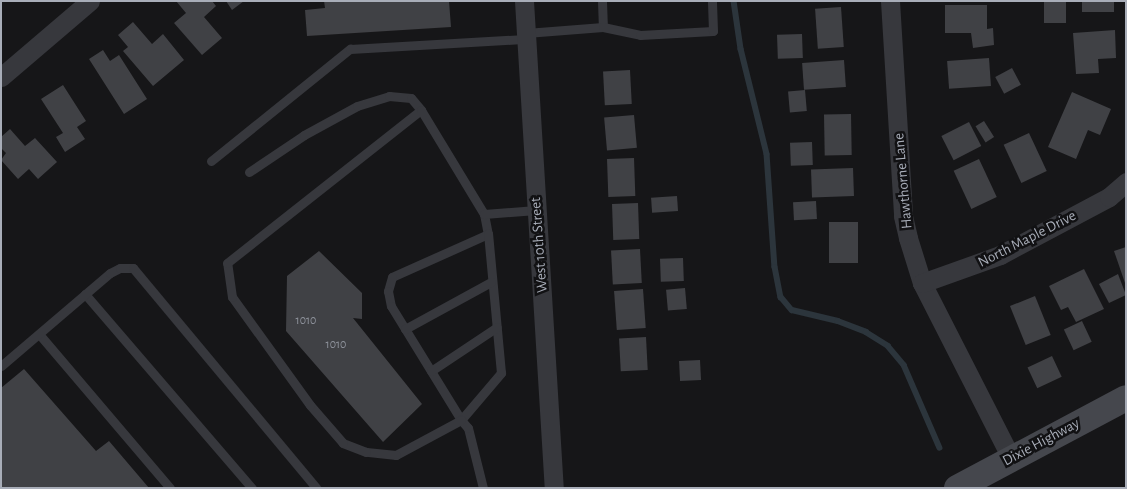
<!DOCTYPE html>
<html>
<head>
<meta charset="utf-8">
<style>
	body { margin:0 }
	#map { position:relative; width:1127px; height:489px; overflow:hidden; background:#161618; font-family:"Alegreya Sans",sans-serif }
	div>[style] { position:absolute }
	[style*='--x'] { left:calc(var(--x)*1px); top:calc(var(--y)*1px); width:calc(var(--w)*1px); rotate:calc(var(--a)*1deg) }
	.stream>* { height:5.5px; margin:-2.75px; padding:0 2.75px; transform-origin:2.75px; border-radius:2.75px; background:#2c353c }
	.building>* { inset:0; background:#404145; transform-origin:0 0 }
	.service>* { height:9px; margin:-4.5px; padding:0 4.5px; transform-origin:4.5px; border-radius:4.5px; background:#37383d }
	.minor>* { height:19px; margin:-9.5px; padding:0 9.5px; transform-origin:9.5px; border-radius:9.5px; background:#37383d }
	.secondary>* { height:26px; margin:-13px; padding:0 13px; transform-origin:13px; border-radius:13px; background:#45474d }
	span { translate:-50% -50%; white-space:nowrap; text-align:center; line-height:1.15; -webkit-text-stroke:5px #111113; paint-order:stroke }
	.number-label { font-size:12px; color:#8e929b }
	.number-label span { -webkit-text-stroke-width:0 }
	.street-label { font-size:15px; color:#a8adb8 }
	.frame { position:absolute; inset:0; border:2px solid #a8adb8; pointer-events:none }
</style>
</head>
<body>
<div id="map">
	<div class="stream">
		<i style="--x:734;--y:1;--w:49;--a:81.7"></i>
		<i style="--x:741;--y:49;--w:108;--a:76.1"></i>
		<i style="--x:767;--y:154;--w:113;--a:86"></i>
		<i style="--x:775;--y:267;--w:31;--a:79"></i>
		<i style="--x:781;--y:297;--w:17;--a:50"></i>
		<i style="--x:792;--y:310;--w:47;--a:13.4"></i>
		<i style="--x:838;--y:321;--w:30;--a:21"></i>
		<i style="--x:866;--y:332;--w:26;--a:32"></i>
		<i style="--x:888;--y:346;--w:25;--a:50"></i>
		<i style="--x:904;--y:365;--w:90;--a:66.6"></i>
	</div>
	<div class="building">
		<i style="clip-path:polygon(176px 1px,212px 1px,216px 6px,204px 17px,222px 38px,202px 55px,174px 23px,186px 13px)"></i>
		<i style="clip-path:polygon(226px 1px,244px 1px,232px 10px)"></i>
		<i style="clip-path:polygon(324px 1px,449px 1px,451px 27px,307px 36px,305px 10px,325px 8px)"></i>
		<i style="left:1044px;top:1px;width:22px;height:22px"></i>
		<i style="left:1082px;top:1px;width:32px;height:11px"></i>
		<i style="clip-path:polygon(945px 5px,987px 5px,987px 29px,993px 28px,994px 45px,973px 48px,971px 33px,945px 33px)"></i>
		<i style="left:841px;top:7px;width:40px;height:26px;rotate:86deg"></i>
		<i style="clip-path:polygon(133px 22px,152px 44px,163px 34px,184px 60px,153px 86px,123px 51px,128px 47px,118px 35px)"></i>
		<i style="clip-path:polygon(1115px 30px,1116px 58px,1098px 59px,1099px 73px,1076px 74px,1073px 33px)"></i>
		<i style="left:802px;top:34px;width:24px;height:25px;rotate:88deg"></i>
		<i style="clip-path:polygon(103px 50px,110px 61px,119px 55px,147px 99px,124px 114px,89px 59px)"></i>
		<i style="left:989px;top:58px;width:28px;height:42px;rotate:86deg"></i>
		<i style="left:844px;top:60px;width:27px;height:42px;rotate:86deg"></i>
		<i style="left:1012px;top:68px;width:19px;height:19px;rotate:62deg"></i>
		<i style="left:630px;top:70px;width:34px;height:27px;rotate:87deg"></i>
		<i style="clip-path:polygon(63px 85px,86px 121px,77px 127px,85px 139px,65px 152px,56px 137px,63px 133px,41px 99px)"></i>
		<i style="left:805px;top:90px;width:21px;height:17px;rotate:85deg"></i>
		<i style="clip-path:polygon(1072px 92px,1111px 109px,1100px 135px,1088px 130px,1076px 159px,1048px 147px)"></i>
		<i style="left:851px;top:114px;width:41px;height:27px;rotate:89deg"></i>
		<i style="left:634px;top:115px;width:33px;height:30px;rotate:85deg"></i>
		<i style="left:984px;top:121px;width:19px;height:10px;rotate:58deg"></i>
		<i style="left:969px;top:122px;width:27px;height:31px;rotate:63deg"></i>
		<i style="clip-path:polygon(10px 129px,25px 146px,35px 138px,57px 162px,38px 179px,29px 169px,18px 179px,1px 160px,6px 153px,1px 148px,1px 137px)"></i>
		<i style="left:1029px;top:133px;width:42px;height:28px;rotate:65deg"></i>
		<i style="left:812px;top:142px;width:23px;height:22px;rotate:88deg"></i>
		<i style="left:634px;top:158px;width:38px;height:27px;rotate:88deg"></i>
		<i style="left:979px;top:159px;width:42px;height:28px;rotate:65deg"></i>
		<i style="left:853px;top:168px;width:28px;height:42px;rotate:88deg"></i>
		<i style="left:677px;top:196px;width:15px;height:26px;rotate:86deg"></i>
		<i style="left:816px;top:201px;width:18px;height:23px;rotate:87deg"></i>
		<i style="left:638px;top:203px;width:36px;height:26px;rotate:88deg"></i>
		<i style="left:829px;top:222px;width:29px;height:41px"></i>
		<i style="clip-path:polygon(1126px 247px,1126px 283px,1125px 283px,1114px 251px)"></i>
		<i style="left:640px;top:249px;width:34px;height:29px;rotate:87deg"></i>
		<i style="clip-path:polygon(319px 251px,362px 293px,362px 319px,353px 318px,422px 404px,383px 442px,286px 331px,287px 276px)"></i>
		<i style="left:683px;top:258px;width:23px;height:23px;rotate:88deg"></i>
		<i style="clip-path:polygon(1084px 269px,1104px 309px,1076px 322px,1068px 307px,1061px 310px,1049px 286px)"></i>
		<i style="clip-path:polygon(1118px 274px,1126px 295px,1109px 303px,1099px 284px)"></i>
		<i style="left:685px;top:288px;width:21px;height:19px;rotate:85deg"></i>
		<i style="left:643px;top:289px;width:39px;height:29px;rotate:86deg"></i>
		<i style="left:1035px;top:296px;width:42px;height:27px;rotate:68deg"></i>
		<i style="left:1082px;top:321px;width:23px;height:20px;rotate:65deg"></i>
		<i style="left:646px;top:337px;width:33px;height:27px;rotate:87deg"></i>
		<i style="left:1052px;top:356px;width:23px;height:27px;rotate:65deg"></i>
		<i style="left:700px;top:360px;width:20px;height:21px;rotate:87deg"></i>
		<i style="clip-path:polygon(24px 369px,96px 451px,109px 441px,149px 488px,1px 488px,1px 388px)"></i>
	</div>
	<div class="service">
		<i style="--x:602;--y:1;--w:26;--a:88"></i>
		<i style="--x:526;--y:33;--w:77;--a:-4.5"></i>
		<i style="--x:603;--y:27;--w:38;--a:12"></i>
		<i style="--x:640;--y:35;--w:73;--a:-3.1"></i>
		<i style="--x:713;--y:31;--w:30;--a:-92"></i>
		<i style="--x:211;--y:161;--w:179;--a:-38.9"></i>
		<i style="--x:350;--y:49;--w:176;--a:-3.3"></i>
		<i style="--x:249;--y:172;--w:66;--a:-33.9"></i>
		<i style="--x:304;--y:135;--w:60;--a:-28.7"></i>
		<i style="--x:357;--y:106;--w:34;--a:-17"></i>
		<i style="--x:389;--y:96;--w:22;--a:5"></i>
		<i style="--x:411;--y:98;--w:16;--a:50"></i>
		<i style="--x:484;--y:214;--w:20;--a:79"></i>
		<i style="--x:488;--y:234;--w:105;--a:155.9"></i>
		<i style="--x:392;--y:277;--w:15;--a:106"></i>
		<i style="--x:388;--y:291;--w:15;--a:79"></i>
		<i style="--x:391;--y:306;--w:134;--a:58.4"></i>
		<i style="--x:461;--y:420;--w:62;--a:-49.6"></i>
		<i style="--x:501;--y:373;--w:140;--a:-95.3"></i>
		<i style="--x:85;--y:294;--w:256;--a:49.3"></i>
		<i style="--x:405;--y:329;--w:98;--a:-28.7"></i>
		<i style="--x:39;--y:334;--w:202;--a:49.6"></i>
		<i style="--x:1;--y:366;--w:143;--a:-40.5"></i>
		<i style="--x:110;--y:273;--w:11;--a:-27"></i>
		<i style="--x:120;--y:268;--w:13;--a:0"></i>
		<i style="--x:133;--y:268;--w:286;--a:50.2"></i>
		<i style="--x:431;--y:371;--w:79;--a:-33.7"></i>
		<i style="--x:483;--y:488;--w:62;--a:-104"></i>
		<i style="--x:468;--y:428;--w:11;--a:-131"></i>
		<i style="--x:461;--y:420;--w:74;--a:151.7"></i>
		<i style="--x:396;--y:455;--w:30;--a:-174"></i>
		<i style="--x:366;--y:452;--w:25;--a:-159"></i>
		<i style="--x:343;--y:443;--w:50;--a:-131"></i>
		<i style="--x:310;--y:405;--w:133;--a:-125.8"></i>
		<i style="--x:232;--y:297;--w:34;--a:-98"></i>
		<i style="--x:227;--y:263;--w:247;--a:-38.3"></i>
		<i style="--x:421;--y:110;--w:122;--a:58.8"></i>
		<i style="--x:484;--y:214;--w:52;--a:-4.4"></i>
	</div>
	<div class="minor">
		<i style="--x:524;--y:1;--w:488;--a:86.5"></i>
		<i style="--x:890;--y:1;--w:215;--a:86.5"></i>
		<i style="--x:903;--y:216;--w:23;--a:77"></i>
		<i style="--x:908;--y:238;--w:47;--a:72.7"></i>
		<i style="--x:922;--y:283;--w:196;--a:63"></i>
		<i style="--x:1;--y:77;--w:117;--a:-40.5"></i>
		<i style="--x:922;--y:283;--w:83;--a:-19.7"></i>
		<i style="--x:1000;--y:255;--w:123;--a:-28"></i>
		<i style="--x:1109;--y:197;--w:23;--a:-41"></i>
	</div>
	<div class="secondary">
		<i style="--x:957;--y:488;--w:191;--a:-28"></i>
	</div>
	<div class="number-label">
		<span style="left:306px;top:321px">1010</span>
		<span style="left:336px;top:345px">1010</span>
	</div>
	<div class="street-label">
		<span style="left:903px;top:181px;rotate:-95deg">Hawthorne Lane</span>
		<span style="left:1027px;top:239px;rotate:-27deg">North Maple Drive</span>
		<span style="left:539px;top:245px;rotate:-94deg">West 10th Street</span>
		<span style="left:1041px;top:442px;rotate:-28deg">Dixie Highway</span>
	</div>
	<div class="frame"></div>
</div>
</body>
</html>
